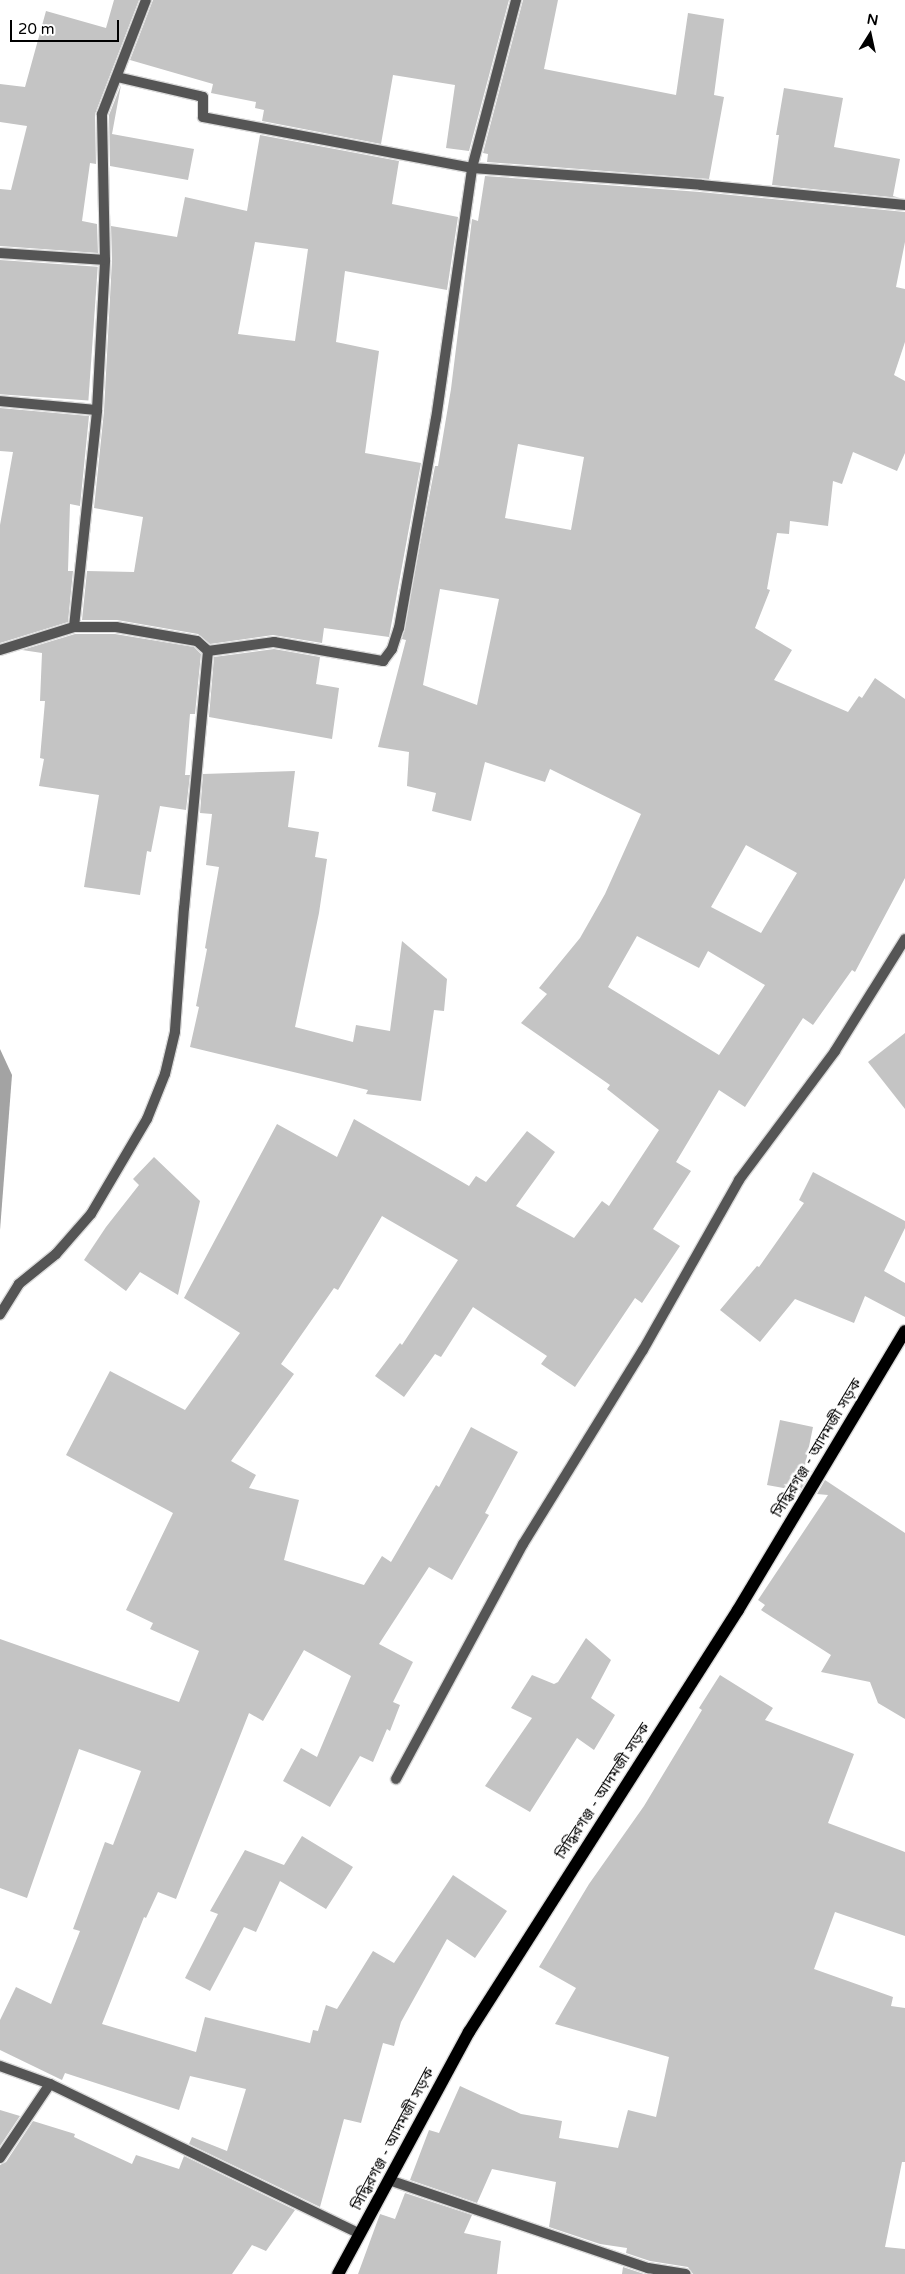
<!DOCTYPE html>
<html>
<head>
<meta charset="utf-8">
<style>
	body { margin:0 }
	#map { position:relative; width:905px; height:2274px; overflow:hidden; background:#fff; font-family:"Varela Round","Noto Sans Bengali",sans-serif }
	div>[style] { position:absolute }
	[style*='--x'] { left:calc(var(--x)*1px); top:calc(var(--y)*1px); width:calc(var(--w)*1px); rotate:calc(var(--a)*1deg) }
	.water>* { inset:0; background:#a3a3a3 }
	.building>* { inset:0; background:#c4c4c4; transform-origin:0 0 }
	.roads { filter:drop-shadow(1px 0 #dbdbdb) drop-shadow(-1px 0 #dbdbdb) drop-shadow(0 1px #dbdbdb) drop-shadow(0 -1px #dbdbdb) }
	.street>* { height:10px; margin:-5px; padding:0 5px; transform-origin:5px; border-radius:5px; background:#555 }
	.primary>* { height:12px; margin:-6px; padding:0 6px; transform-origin:6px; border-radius:6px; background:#000 }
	span { translate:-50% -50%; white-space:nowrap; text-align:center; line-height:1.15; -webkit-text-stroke:5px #fff; paint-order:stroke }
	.street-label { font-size:15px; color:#000 }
	.north { position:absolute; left:845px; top:10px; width:50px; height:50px; -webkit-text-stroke:4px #fff; paint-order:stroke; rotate:10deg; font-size:14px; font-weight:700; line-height:20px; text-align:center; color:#000 }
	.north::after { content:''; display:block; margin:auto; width:18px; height:22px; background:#000; clip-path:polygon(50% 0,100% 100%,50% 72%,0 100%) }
	.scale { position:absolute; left:10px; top:20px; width:109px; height:22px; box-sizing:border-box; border:2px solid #000; border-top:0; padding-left:6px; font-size:15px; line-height:18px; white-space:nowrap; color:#000; -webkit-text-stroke:4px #fff; paint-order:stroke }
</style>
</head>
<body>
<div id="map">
	<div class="water">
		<i style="clip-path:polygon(0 1049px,12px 1075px,0 1230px)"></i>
	</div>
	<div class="building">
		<i style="clip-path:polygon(114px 0,139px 0,95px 114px,96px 164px,90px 163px,82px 221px,97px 224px,98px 253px,0 246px,0 189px,11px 190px,27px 126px,0 122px,0 84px,25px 87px,46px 11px,106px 28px)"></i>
		<i style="clip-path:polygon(153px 0,509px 0,469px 151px,446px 148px,455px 85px,393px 75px,381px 144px,262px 121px,264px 110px,255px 108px,256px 102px,211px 93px,213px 84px,130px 60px)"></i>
		<i style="clip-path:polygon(523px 0,558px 0,544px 69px,676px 95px,688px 13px,724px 19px,714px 95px,724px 97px,709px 179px,487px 162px,488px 154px,483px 153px)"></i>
		<i style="clip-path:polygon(121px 85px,112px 134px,194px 149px,188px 180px,110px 166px,109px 115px)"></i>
		<i style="clip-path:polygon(784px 88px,843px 98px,834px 147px,900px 159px,893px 196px,900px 198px,772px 185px,779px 135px,776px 135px)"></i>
		<i style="clip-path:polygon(evenodd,260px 135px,399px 161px,392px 204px,458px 217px,447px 290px,345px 271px,336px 342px,379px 351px,365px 453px,421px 463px,389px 637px,324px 628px,322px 643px,273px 635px,210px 644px,198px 634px,117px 620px,82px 620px,87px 571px,134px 572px,143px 517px,94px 508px,104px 411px,112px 260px,111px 226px,177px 237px,185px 197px,247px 211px,260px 135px,255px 242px,308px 249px,295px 341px,238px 334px,255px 242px)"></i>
		<i style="clip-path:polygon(evenodd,485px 176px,700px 192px,905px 212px,905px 242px,896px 287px,905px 289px,905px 342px,894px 375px,905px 381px,905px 453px,897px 471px,853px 452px,842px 484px,833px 481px,828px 526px,790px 521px,789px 534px,777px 533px,767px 589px,770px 590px,755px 628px,792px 650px,774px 680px,848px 712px,859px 696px,862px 698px,875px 678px,905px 699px,905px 878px,855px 972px,852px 970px,813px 1025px,803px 1018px,745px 1107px,719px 1090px,676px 1162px,691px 1171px,653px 1229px,680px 1246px,642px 1303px,635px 1298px,575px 1387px,541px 1364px,547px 1356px,473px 1307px,441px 1357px,435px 1354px,404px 1397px,375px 1376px,400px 1343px,402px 1345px,458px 1260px,382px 1216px,338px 1290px,334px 1288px,281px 1364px,294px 1374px,231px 1461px,256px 1475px,249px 1488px,299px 1500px,284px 1560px,364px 1585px,382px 1556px,391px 1562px,436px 1485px,439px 1487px,471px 1427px,518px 1452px,485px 1513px,489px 1515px,452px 1580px,429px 1567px,379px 1644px,413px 1662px,393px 1702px,400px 1705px,390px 1731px,387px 1729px,373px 1762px,360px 1756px,330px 1807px,283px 1781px,301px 1748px,317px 1757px,351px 1676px,304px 1650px,263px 1721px,249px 1713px,176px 1899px,158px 1892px,146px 1918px,144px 1917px,102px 2024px,196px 2052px,205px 2017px,310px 2043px,313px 2030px,318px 2031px,326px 2005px,337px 2009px,373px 1951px,394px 1963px,453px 1875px,507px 1911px,475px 1958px,447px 1939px,401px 2022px,394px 2046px,383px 2043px,361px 2123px,344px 2119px,320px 2207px,189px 2144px,192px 2137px,227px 2151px,246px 2089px,190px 2076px,179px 2110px,65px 2073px,62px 2080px,0 2050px,0 2020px,16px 1987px,51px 2004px,80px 1931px,73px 1929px,105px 1842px,113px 1845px,141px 1771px,79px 1749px,27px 1898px,0 1888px,0 1639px,179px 1702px,199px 1651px,150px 1629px,153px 1623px,126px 1610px,173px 1513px,66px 1455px,110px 1371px,185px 1410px,240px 1333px,184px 1298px,277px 1124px,337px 1157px,354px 1119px,469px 1186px,476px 1176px,486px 1182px,527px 1131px,555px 1152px,516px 1206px,574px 1238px,602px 1201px,609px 1206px,659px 1130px,607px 1089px,610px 1085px,521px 1023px,547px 994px,539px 988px,580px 938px,605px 894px,641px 814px,550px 769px,545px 782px,485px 762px,471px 821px,432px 811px,436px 793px,407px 786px,409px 752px,378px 747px,406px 640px,402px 639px,435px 466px,438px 466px,451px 389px,472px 219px,478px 221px,485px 176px,518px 444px,584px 457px,571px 530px,505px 518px,518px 444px,485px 176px,440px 589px,499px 599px,477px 705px,423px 685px,440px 589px,485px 176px,746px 845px,797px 873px,761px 933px,711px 907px,746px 845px,485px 176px,637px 936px,699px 968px,708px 951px,765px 985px,719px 1055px,608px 987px,637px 936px)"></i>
		<i style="left:0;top:260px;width:98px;height:134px;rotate:4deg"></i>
		<i style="clip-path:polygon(0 408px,89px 416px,80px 506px,70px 504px,68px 571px,73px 571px,68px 622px,0 643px,0 525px,13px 452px,0 451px)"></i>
		<i style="clip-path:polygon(75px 634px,115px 634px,194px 647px,201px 654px,195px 714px,190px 714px,185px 775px,190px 775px,186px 810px,160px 806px,151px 852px,147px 851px,140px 895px,84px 887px,99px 795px,39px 786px,44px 759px,40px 758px,45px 701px,40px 701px,42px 653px,22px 650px)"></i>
		<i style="clip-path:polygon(274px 649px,320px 657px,316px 684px,339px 688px,332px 739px,209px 717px,214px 657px)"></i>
		<i style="clip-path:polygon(295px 771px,288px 827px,319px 832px,315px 857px,327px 859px,319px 913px,295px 1027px,353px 1042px,356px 1025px,390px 1031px,402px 941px,447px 979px,444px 1011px,434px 1010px,421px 1101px,366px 1094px,368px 1090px,190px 1047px,199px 1007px,196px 1006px,207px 949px,205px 948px,219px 867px,206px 865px,212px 814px,200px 813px,203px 774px)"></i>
		<i style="clip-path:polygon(905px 1033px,905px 1109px,868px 1062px)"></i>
		<i style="clip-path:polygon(154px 1157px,200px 1201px,178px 1295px,140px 1272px,126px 1291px,84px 1260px,106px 1227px,139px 1185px,133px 1179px)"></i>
		<i style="clip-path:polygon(813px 1172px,905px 1221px,905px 1228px,884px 1271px,905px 1283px,905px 1317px,865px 1296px,854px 1323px,795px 1299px,760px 1342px,720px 1310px,757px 1266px,759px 1267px,804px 1203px,799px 1200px)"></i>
		<i style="clip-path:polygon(780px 1420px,813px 1427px,805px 1466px,812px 1471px,800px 1491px,767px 1485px)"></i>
		<i style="clip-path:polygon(825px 1480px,905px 1533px,905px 1719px,878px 1703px,870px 1682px,821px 1672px,831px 1655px,761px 1610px,765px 1605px,758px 1600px,828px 1495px,817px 1494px)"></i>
		<i style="clip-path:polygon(586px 1638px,611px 1660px,591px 1698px,615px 1715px,594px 1750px,577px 1738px,530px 1812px,485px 1786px,532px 1718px,511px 1708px,532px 1675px,554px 1684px,558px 1682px)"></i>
		<i style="clip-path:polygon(720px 1675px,773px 1708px,765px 1720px,854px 1754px,828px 1823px,905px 1852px,905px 1936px,835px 1912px,814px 1969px,893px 1997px,891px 2006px,905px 2008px,905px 2162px,902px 2162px,885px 2247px,905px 2249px,905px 2274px,693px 2274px,688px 2267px,650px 2261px,626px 2253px,627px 2248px,600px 2244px,549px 2227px,556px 2182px,492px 2169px,477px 2203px,410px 2180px,429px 2130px,439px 2133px,460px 2086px,521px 2114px,562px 2121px,559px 2138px,618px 2148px,628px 2110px,656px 2117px,669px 2057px,555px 2024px,576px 1988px,539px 1967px,589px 1884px,644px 1806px,702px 1710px,699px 1708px)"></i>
		<i style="clip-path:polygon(302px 1836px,353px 1867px,326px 1909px,280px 1881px,256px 1932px,244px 1927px,210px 1991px,185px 1978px,218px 1914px,210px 1911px,245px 1850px,284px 1865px)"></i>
		<i style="clip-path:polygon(0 2110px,20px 2116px,0 2146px)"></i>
		<i style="clip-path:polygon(33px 2121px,75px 2134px,74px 2137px,132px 2164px,136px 2155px,179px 2169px,184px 2156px,295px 2210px,266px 2251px,252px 2245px,232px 2274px,0 2274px,0 2165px,6px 2162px)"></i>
		<i style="clip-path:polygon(405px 2193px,472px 2215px,464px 2233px,501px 2241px,497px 2274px,358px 2274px,380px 2214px,395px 2219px)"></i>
		<i style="clip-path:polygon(623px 2267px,644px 2274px,622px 2274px)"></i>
	</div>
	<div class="roads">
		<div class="street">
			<i style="--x:117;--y:77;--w:84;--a:13"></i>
			<i style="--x:199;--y:96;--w:4;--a:14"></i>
			<i style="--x:203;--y:97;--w:20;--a:90"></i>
			<i style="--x:203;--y:117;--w:274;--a:10.7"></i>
			<i style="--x:472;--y:168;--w:230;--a:4.2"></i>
			<i style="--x:701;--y:185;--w:205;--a:5.6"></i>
			<i style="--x:0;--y:253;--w:105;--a:3.8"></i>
			<i style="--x:0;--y:401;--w:97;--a:5.3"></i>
			<i style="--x:74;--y:627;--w:218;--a:-83.9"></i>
			<i style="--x:97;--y:410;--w:150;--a:-86.9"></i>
			<i style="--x:105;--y:260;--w:146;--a:-91.2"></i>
			<i style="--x:102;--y:114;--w:122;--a:-68.9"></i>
			<i style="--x:0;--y:650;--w:77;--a:-17.3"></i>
			<i style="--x:74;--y:627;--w:42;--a:0"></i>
			<i style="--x:116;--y:627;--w:82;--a:9.8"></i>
			<i style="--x:197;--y:641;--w:15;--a:42"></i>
			<i style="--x:208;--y:651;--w:258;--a:95.3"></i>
			<i style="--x:184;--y:908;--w:124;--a:94.2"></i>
			<i style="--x:175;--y:1032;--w:43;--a:103.4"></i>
			<i style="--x:165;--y:1074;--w:48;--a:111.8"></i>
			<i style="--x:147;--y:1119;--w:110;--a:120.5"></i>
			<i style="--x:91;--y:1214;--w:53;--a:131.2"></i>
			<i style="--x:56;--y:1254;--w:48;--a:141"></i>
			<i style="--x:19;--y:1284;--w:36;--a:122"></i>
			<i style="--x:208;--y:651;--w:67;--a:-7.8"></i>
			<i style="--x:274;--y:642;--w:111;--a:9.9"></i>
			<i style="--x:383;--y:661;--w:15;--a:-53"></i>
			<i style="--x:392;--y:649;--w:22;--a:-72"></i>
			<i style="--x:399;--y:628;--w:212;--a:-80"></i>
			<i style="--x:436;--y:419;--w:254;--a:-81.8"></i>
			<i style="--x:472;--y:168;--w:174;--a:-75.3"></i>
			<i style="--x:396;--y:1779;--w:267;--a:-61.6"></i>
			<i style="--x:523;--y:1544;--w:228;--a:-58.3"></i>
			<i style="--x:643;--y:1350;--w:195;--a:-60.5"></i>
			<i style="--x:739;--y:1180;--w:161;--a:-53.3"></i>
			<i style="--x:835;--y:1051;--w:132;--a:-58"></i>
			<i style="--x:0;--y:2066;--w:53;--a:19.8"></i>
			<i style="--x:50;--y:2084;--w:344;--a:25.8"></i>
			<i style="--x:0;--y:2158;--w:89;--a:-56"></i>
			<i style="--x:389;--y:2180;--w:274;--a:18.8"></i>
			<i style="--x:648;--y:2268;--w:38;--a:9"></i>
		</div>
		<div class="primary">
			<i style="--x:338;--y:2274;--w:275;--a:-61.6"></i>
			<i style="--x:469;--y:2032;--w:500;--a:-57.48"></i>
			<i style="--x:738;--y:1610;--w:325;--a:-59.1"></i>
		</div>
	</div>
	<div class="street-label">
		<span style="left:817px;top:1448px;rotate:-59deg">সিদ্ধিরগঞ্জ - আদমজী সড়ক</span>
		<span style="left:603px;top:1791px;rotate:-57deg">সিদ্ধিরগঞ্জ - আদমজী সড়ক</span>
		<span style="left:393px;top:2139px;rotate:-62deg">সিদ্ধিরগঞ্জ - আদমজী সড়ক</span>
	</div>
	<div class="north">N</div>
	<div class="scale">20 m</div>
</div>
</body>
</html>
